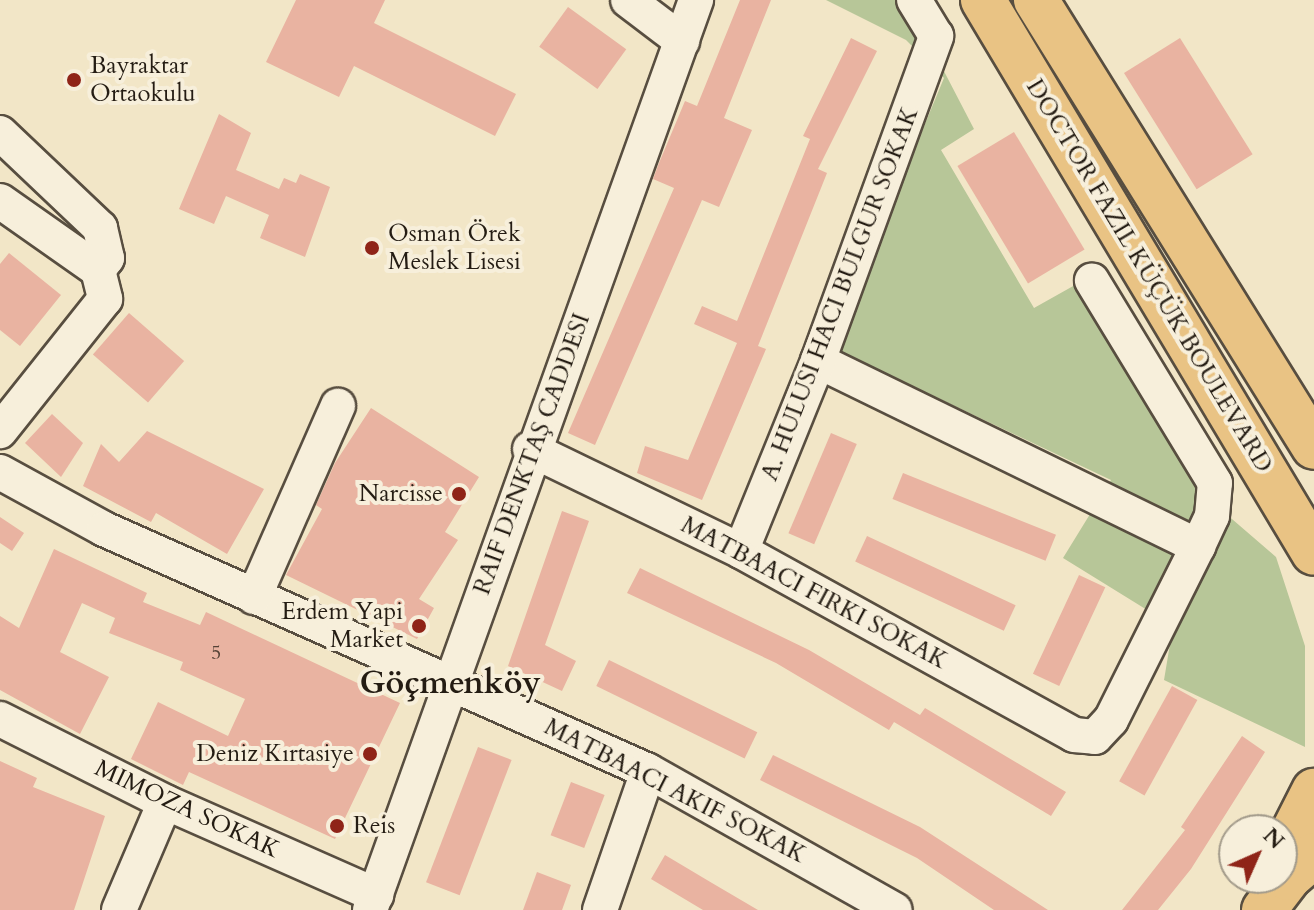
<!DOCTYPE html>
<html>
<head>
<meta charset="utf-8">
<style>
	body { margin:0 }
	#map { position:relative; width:1314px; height:910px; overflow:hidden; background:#f2e6c7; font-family:Cardo,serif }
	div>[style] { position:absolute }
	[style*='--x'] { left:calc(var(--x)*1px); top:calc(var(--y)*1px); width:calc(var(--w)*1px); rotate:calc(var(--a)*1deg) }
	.green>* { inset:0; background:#b7c698 }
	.building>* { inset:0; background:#e9b3a1; transform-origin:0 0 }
	.roads { filter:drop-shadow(2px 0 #584e40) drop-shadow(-2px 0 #584e40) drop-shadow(0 2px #584e40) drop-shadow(0 -2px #584e40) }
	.minor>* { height:34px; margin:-17px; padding:0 17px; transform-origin:17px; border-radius:17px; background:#f7efdb }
	.major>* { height:44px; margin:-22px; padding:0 22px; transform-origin:22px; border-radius:22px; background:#e9c384 }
	.highway>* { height:44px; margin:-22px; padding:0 22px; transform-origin:22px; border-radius:22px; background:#e9c384 }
	.dots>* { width:22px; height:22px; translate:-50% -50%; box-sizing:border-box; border:4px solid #f7efdb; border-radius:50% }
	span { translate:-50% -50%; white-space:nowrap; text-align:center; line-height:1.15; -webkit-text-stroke:8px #f7efdb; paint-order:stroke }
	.number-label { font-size:20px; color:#554236 }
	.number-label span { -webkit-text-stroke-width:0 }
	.poi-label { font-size:24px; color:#241c13 }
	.left { translate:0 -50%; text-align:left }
	.right { translate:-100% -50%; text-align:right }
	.street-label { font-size:24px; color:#241c13 }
	.district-label { font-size:32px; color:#241c13; font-weight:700 }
	.north { position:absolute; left:1218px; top:814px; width:80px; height:80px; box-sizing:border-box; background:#f7efdb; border:2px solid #a39b8b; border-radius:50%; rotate:45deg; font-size:22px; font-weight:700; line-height:32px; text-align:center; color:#241c13 }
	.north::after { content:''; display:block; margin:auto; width:28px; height:36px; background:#8f2418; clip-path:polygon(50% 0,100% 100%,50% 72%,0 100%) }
</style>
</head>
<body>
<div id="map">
	<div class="green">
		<i style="clip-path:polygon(826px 0,907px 0,974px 129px,941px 150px,1034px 308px,1075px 285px,1196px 488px,1276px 557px,1305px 646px,1305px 747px,1164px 680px,1173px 626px,1063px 558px,1111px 480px,832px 348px,944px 78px,906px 40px)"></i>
	</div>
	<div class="building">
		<i style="clip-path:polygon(296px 0,385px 0,374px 23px,516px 94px,495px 136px,354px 66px,339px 97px,266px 62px)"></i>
		<i style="clip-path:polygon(740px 0,771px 0,724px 118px,752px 130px,719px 207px,702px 200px,595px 445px,568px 433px,674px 188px,653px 179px,659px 163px,685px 101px,697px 106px)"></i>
		<i style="left:568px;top:7px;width:72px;height:49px;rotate:36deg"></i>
		<i style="clip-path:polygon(851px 38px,877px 51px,818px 169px,827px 173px,758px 346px,766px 349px,702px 500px,637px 473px,645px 446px,688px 460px,737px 343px,694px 324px,702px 306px,737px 321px,810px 139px,803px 136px)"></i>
		<i style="left:1180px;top:38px;width:137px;height:66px;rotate:58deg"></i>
		<i style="clip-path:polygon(219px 114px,251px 133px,236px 170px,279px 189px,284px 178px,296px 183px,300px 174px,330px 187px,305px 257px,260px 238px,269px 215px,226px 196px,214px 224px,179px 209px)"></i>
		<i style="left:1014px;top:132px;width:137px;height:66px;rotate:59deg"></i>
		<i style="clip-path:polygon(9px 253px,61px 295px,20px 346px,0 330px,0 264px)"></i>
		<i style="left:129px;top:313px;width:73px;height:55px;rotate:41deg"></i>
		<i style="clip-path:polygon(371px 408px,479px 477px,445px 532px,458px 540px,419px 599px,434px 608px,417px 639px,286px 575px,322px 509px,316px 505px,335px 463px)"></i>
		<i style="clip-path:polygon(52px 414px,83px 443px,61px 477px,25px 443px)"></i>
		<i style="clip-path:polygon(147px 431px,264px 489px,227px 554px,156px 513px,151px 522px,83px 486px,101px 444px,119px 462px)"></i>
		<i style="left:831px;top:433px;width:28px;height:109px;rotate:23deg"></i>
		<i style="left:903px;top:473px;width:165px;height:28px;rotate:22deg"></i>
		<i style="clip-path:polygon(562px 511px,589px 521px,545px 645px,576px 661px,562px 691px,508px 666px)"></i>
		<i style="clip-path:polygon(0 517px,24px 533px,12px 551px,0 543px)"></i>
		<i style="left:867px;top:536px;width:164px;height:28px;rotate:25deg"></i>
		<i style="clip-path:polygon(54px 549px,147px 593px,143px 602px,200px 625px,206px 612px,400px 703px,335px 839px,189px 772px,183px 785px,131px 759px,158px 702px,228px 736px,245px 699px,180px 670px,183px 662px,109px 633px,115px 618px,82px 603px,60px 652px,109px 677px,80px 734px,0 690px,0 616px,19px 628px)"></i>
		<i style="clip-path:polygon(640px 568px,809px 650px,920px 715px,925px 708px,1066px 792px,1051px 816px,894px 722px,889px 730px,776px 663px,627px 593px)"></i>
		<i style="left:1079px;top:575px;width:29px;height:109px;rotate:25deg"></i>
		<i style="left:609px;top:660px;width:165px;height:29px;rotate:26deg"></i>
		<i style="left:1172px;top:686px;width:29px;height:109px;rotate:29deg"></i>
		<i style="clip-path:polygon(1242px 736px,1265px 752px,1191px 869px,1158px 910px,1122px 910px,1185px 830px,1181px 827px)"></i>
		<i style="left:478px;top:747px;width:36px;height:145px;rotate:21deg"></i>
		<i style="clip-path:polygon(773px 755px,920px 827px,1048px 910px,994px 910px,917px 858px,760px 780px)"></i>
		<i style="clip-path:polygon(0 761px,37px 778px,33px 787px,105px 816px,74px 910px,0 910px)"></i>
		<i style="left:571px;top:782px;width:36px;height:57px;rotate:21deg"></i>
		<i style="clip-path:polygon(665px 855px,712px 883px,758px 910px,703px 910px,651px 879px)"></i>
		<i style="clip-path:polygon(537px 872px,571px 885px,562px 910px,523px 910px)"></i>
	</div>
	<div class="roads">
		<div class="minor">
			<i style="--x:628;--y:0;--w:68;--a:37.2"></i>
			<i style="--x:0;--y:133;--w:138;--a:43.5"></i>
			<i style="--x:100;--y:228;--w:31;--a:77"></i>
			<i style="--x:107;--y:258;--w:15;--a:127"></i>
			<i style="--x:0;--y:201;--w:120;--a:35.1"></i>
			<i style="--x:98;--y:270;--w:30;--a:76"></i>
			<i style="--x:105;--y:299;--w:169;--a:128.5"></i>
			<i style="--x:818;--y:361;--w:423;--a:26"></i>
			<i style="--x:530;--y:449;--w:234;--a:25.8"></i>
			<i style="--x:741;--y:551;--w:380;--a:28.9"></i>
			<i style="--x:1074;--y:735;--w:21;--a:5"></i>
			<i style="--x:1095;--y:737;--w:23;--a:-47"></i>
			<i style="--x:1111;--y:720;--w:195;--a:-63.4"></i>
			<i style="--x:1198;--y:546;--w:33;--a:-65"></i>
			<i style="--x:1212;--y:516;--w:33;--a:-85"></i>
			<i style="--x:1215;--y:483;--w:237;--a:-121.3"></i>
			<i style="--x:0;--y:472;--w:119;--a:28.7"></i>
			<i style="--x:104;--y:529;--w:595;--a:23.98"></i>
			<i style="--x:648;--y:771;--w:283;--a:29.4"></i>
			<i style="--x:741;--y:551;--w:205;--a:-67.9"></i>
			<i style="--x:818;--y:361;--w:346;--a:-70"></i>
			<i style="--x:936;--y:36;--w:42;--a:-121.4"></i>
			<i style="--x:254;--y:597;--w:209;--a:-66.3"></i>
			<i style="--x:0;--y:719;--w:185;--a:26.7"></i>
			<i style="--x:165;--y:802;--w:231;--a:23.8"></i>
			<i style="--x:119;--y:910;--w:117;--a:-66.9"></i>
			<i style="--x:370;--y:910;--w:967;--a:-70.29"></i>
			<i style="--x:600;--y:910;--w:147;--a:-70.9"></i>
		</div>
		<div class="major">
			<i style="--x:1282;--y:854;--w:71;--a:-63.1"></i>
			<i style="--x:1264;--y:910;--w:79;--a:-52.7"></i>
		</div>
		<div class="highway">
			<i style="--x:983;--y:0;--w:644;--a:59.1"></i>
			<i style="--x:1036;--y:0;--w:526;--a:58.12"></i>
			<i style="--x:1288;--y:878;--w:35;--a:-41"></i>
		</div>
	</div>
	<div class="dots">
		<i style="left:74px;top:80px;background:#8f2418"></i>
		<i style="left:372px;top:248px;background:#8f2418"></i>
		<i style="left:459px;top:494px;background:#8f2418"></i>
		<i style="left:419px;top:626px;background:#8f2418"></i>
		<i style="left:370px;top:754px;background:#8f2418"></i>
		<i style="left:337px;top:826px;background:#8f2418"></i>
	</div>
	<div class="number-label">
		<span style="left:216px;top:652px">5</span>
	</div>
	<div class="poi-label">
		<span class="left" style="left:90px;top:80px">Bayraktar<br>Ortaokulu</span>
		<span class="left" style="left:388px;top:248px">Osman Örek<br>Meslek Lisesi</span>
		<span class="right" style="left:443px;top:494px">Narcisse</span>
		<span class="right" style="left:403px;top:626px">Erdem Yapi<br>Market</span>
		<span class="right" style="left:354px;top:754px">Deniz Kırtasiye</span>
		<span class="left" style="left:353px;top:826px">Reis</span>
	</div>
	<div class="street-label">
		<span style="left:1149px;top:276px;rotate:59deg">DOCTOR FAZIL KÜÇÜK BOULEVARD</span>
		<span style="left:840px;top:294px;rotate:-69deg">A. HULUSI HACI BULGUR SOKAK</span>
		<span style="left:532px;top:454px;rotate:-70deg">RAIF DENKTAŞ CADDESI</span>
		<span style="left:814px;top:593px;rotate:28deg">MATBAACI FIRKI SOKAK</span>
		<span style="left:675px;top:791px;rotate:27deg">MATBAACI AKIF SOKAK</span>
		<span style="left:187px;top:809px;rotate:25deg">MIMOZA SOKAK</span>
	</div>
	<div class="district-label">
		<span style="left:450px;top:683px">Göçmenköy</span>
	</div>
	<div class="north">N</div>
</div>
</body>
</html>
